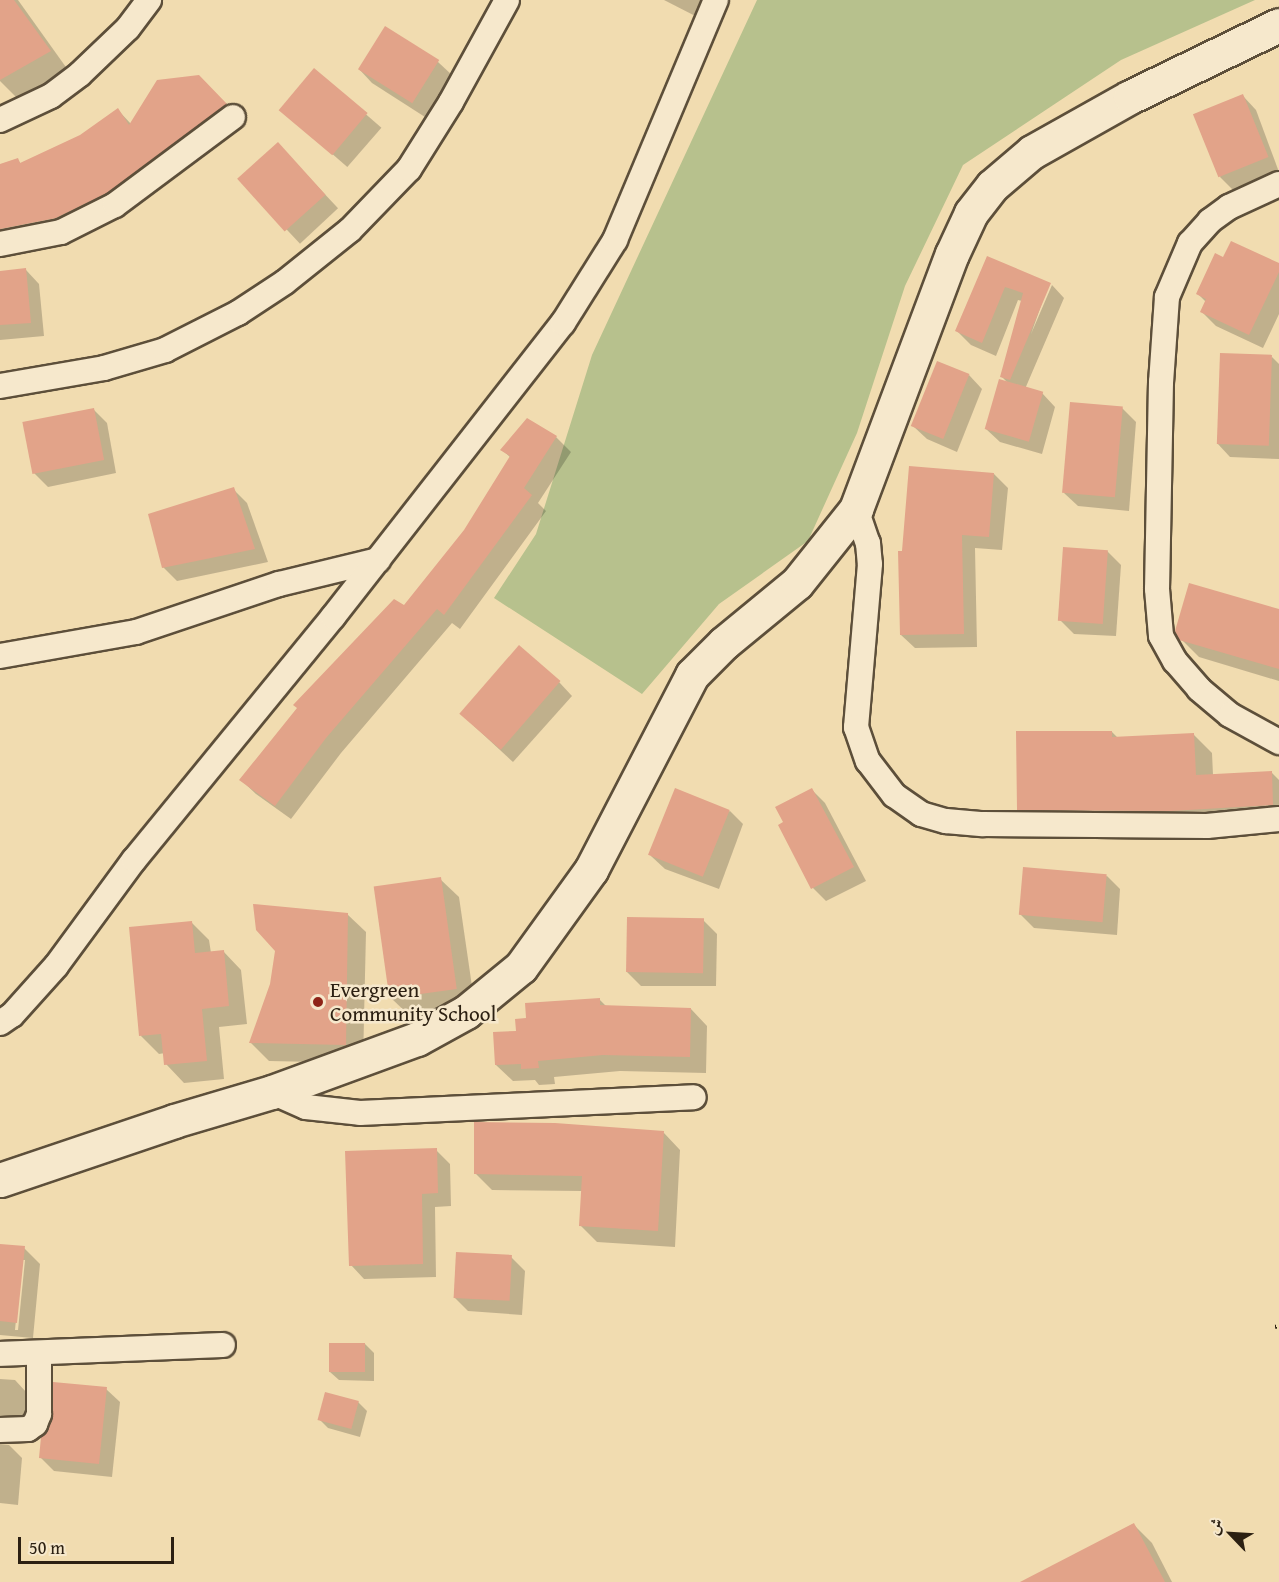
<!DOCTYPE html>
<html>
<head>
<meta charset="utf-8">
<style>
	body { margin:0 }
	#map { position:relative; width:1279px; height:1582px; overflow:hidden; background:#f1dcb0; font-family:"Gentium Book Plus",Amiri,serif }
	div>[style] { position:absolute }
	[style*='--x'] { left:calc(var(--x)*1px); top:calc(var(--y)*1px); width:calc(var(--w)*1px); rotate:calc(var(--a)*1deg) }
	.green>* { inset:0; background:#b7c18d }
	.shadow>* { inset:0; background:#0003; transform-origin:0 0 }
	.building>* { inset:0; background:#e2a389; transform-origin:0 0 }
	.path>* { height:4px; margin-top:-2px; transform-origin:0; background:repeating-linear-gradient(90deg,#2c2012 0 1.5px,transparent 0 4.5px) }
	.roads { filter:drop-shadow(2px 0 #5d4f3a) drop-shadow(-2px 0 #5d4f3a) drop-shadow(0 2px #5d4f3a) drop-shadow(0 -2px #5d4f3a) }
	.street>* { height:24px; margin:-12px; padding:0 12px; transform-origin:12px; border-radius:12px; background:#f6e8cc }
	.secondary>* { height:33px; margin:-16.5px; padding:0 16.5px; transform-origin:16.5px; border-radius:16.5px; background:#f6e8cc }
	.dots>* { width:16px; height:16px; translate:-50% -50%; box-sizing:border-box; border:3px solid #f6e8cc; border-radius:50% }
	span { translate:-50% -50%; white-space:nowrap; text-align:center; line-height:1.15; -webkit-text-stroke:5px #f6e8cc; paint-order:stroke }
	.poi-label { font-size:21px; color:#2c2012 }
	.left { translate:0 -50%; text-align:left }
	.north { position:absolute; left:1201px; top:1504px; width:60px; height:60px; -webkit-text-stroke:4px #f6e8cc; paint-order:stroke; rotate:295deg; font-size:16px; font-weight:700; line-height:24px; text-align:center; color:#2c2012 }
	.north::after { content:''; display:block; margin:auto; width:21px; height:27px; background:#2c2012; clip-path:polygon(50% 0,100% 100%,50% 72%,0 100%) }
	.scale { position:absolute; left:18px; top:1537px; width:156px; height:27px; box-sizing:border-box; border:3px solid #2c2012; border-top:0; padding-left:8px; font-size:18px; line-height:21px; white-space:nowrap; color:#2c2012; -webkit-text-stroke:4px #f6e8cc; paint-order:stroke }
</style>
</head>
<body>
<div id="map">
	<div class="green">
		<i style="clip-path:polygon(757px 0,1255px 0,1121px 60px,963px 165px,905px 286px,857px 433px,808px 541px,719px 604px,642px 694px,494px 598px,536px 534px,592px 355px)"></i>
	</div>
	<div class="shadow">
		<i style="clip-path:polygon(0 0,18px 0,68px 70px,18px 99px,0 81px)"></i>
		<i style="clip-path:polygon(664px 0,718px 0,707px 22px)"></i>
		<i style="clip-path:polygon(438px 62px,452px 75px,425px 117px,372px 83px,359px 69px)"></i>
		<i style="left:315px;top:70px;width:88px;height:52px;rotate:41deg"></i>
		<i style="clip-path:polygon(214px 92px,241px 120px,123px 208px,12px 245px,0 259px,0 166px,18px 160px,21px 164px,81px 136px,118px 110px,131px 124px)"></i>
		<i style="clip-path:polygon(1243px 96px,1256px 110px,1279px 172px,1234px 191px,1220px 177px)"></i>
		<i style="left:278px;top:144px;width:88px;height:52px;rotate:47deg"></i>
		<i style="clip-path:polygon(988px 258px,1049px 283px,1031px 334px,1052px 285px,1064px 298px,1025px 389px,1042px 393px,1055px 407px,1042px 454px,1000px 442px,986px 429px,1009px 384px,1001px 376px,1022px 301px,1018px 300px,996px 356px,971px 345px,957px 331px)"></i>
		<i style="clip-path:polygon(1224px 259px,1279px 265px,1279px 314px,1263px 348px,1216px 326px,1202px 312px,1206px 302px,1198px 294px)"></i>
		<i style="clip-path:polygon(26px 270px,39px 284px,44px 336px,0 340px,0 272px)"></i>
		<i style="clip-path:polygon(1272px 357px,1279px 364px,1279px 459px,1230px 457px,1217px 443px)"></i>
		<i style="clip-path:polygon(969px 375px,982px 389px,957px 452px,927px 439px,913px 426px)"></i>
		<i style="clip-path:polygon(1122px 408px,1136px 422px,1129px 511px,1078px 506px,1064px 493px)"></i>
		<i style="clip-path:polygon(93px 409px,107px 423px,116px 473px,48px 487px,34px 473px)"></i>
		<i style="clip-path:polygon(556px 437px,571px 452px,538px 503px,546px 511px,460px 629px,452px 623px,341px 753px,291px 819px,256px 794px,241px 780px,404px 607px,465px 531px,511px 458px,502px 450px)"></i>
		<i style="clip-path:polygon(994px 474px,1008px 488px,1002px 550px,975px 548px,977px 647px,915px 648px,901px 635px,903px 552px)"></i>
		<i style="clip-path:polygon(233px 489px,247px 503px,268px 562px,177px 581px,163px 567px)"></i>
		<i style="clip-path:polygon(1107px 551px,1121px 565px,1116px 636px,1074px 634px,1060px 620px)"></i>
		<i style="clip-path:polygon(1279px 611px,1279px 681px,1199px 657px,1181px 639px)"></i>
		<i style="clip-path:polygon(559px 682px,572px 696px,513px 762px,474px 726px)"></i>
		<i style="clip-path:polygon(1112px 732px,1118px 738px,1193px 734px,1212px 753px,1213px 775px,1271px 772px,1279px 780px,1279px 824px,1036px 828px,1018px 809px)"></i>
		<i style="clip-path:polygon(811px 789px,825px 803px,866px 881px,826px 901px,813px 888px,785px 823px)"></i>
		<i style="clip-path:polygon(730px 811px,743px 824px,719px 889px,665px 869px,651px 856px)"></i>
		<i style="clip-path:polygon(1107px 876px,1120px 889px,1117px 935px,1034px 928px,1020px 914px)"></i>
		<i style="clip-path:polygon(440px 879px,459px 897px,475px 1007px,411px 1017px,392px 999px)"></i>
		<i style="clip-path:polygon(347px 914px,366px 932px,363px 1063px,269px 1061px,251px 1043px)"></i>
		<i style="clip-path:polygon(703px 920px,717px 934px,716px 986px,641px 986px,627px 972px)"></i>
		<i style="clip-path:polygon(191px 922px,209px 940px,211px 953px,223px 951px,241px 970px,247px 1024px,219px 1027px,224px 1079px,184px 1083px,166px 1064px,165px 1053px,159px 1054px,141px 1036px)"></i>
		<i style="clip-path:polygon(599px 999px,606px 1006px,691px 1009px,707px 1026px,706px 1073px,620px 1071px,554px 1077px,555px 1084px,539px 1085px,535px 1080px,513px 1081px,496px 1065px,517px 1032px)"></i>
		<i style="clip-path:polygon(664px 1133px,680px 1150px,675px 1247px,597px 1242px,581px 1226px,583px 1191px,492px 1190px,475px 1173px)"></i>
		<i style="clip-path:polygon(436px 1150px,450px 1164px,451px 1206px,435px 1207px,436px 1277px,364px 1279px,351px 1265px)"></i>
		<i style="clip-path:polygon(evenodd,0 1245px,24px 1248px,40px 1264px,33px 1338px,0 1335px,0 1245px,22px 1260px,25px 1260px,18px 1330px,15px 1330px,22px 1260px)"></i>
		<i style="clip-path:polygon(511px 1257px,525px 1271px,522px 1315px,468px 1311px,455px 1298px)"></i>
		<i style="clip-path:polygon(365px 1344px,374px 1353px,374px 1381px,339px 1380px,330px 1372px)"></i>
		<i style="clip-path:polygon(0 1379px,15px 1380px,27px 1393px,24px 1427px,0 1439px)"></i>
		<i style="clip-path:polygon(106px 1389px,120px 1402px,112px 1477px,54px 1471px,41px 1458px)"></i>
		<i style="clip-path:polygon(358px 1402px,367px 1411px,360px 1437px,328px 1428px,319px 1419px)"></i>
		<i style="clip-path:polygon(0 1444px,9px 1445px,22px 1458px,18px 1505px,0 1503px)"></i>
		<i style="clip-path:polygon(1133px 1524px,1152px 1543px,1172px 1582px,1024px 1582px)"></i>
	</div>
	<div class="building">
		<i style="clip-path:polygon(0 0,14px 0,51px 51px,0 80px)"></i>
		<i style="left:385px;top:26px;width:64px;height:51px;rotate:32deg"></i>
		<i style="left:314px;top:68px;width:70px;height:55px;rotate:40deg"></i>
		<i style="clip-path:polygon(199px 75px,227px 104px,107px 193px,56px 218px,0 229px,0 164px,18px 158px,20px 163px,80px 135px,118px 108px,129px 125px,157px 80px)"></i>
		<i style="left:1243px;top:94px;width:68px;height:54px;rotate:68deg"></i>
		<i style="left:278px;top:142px;width:71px;height:55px;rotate:48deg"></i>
		<i style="clip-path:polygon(1231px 241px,1279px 263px,1279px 272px,1249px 335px,1200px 312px,1206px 299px,1196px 294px,1215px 253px,1223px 257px)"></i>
		<i style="clip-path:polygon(987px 256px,1051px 283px,1010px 380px,1000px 377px,1023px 293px,1005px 287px,982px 343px,955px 331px)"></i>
		<i style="clip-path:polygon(26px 268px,31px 323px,0 325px,0 271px)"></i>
		<i style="left:1220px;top:353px;width:52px;height:91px;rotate:2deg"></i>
		<i style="left:937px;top:361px;width:35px;height:70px;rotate:22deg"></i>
		<i style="left:999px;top:379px;width:46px;height:52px;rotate:16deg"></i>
		<i style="left:1070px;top:402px;width:53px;height:91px;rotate:5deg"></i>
		<i style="left:94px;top:408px;width:53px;height:73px;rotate:79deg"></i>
		<i style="clip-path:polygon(527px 418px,557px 436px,524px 488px,532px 495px,444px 615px,437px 609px,326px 738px,275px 806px,239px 780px,297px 708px,293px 705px,394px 599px,404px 605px,464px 530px,510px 456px,500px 450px)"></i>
		<i style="clip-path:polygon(909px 466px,994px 473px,989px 537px,962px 535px,964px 634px,900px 635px,898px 551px,902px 551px)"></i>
		<i style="clip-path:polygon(234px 487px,255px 549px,162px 568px,148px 514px)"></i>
		<i style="left:1063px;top:547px;width:45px;height:74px;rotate:4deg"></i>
		<i style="clip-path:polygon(1189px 583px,1279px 609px,1279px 669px,1179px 640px,1175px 631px)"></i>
		<i style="left:519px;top:645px;width:55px;height:91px;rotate:41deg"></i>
		<i style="clip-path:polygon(1016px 731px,1112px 731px,1112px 737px,1194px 733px,1196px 775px,1272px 771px,1273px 805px,1171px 811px,1017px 810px)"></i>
		<i style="left:675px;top:788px;width:59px;height:72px;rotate:22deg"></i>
		<i style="clip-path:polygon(812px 788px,854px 867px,811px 889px,778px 825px,783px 822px,775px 807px)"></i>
		<i style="left:1023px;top:867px;width:84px;height:48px;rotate:5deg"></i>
		<i style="left:441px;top:877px;width:113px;height:68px;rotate:82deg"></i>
		<i style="clip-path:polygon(253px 904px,348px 913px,346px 1045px,249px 1043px,270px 984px,275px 951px,256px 930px)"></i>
		<i style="left:627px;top:917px;width:77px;height:55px;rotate:1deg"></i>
		<i style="clip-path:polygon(192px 921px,195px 953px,224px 950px,229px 1006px,202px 1009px,207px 1061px,164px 1065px,161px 1034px,139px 1036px,129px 927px)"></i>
		<i style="clip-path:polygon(600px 998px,600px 1005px,691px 1008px,690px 1057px,603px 1055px,538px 1061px,539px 1068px,521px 1069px,521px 1064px,495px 1065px,493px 1032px,516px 1031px,515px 1019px,526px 1018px,525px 1003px)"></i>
		<i style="clip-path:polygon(474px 1122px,555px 1123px,664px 1131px,658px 1231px,579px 1226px,582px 1176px,474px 1174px)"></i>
		<i style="clip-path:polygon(437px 1148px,438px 1193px,422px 1194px,423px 1264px,349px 1266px,345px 1151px)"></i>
		<i style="clip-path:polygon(0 1244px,25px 1246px,17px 1323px,0 1321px)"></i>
		<i style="left:456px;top:1252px;width:56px;height:46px;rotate:3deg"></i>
		<i style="left:329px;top:1343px;width:36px;height:29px"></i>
		<i style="clip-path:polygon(53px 1382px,107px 1387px,99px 1464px,39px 1458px,41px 1437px,53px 1414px)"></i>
		<i style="left:325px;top:1392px;width:35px;height:29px;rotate:15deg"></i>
		<i style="clip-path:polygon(1134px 1523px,1165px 1582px,1020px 1582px)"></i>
	</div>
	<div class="path">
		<i style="--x:1275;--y:1327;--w:4;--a:-14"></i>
	</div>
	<div class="roads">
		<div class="street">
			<i style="--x:0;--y:120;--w:56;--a:-25.2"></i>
			<i style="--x:51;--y:96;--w:36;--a:-37"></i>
			<i style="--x:80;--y:74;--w:66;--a:-43.8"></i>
			<i style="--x:128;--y:28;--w:35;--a:-53"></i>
			<i style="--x:1279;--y:184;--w:55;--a:155.3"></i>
			<i style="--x:1229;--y:207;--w:24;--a:144"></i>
			<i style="--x:1210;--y:221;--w:30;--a:132"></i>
			<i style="--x:1190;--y:243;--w:59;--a:113.1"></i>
			<i style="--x:1167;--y:297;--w:85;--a:94"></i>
			<i style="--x:1161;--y:382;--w:207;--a:91.1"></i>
			<i style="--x:1157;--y:589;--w:47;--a:85.1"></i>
			<i style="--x:1161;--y:636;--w:29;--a:61"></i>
			<i style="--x:1175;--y:661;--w:37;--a:49"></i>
			<i style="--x:1199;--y:689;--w:40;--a:40"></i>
			<i style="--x:1230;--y:715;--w:56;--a:28.9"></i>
			<i style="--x:0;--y:244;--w:62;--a:-11.1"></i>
			<i style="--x:61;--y:232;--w:60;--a:-26.6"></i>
			<i style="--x:115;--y:205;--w:147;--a:-36.7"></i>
			<i style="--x:0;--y:386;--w:106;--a:-9.8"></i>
			<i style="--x:104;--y:368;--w:64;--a:-16.4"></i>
			<i style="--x:165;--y:350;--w:82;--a:-26.9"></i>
			<i style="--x:238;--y:313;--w:56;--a:-33.4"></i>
			<i style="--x:285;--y:282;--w:83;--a:-38.7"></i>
			<i style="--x:350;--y:230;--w:85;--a:-46"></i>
			<i style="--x:409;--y:169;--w:79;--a:-57.9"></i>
			<i style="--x:451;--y:102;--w:116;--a:-61.2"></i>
			<i style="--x:856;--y:509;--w:36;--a:71"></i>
			<i style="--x:868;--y:543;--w:21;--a:85"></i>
			<i style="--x:870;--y:564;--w:164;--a:94.9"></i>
			<i style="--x:856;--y:727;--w:36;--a:71"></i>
			<i style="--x:868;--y:761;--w:43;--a:52.6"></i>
			<i style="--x:894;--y:795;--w:33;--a:35"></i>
			<i style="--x:921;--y:814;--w:26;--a:16"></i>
			<i style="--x:946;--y:821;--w:37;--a:5"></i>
			<i style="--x:983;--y:824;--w:224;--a:0.5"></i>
			<i style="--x:1207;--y:826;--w:72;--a:-5.6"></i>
			<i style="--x:0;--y:656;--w:138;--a:-10"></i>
			<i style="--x:136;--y:632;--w:151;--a:-18.6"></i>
			<i style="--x:279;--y:584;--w:102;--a:-13.6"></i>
			<i style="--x:0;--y:1023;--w:14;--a:-34"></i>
			<i style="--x:12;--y:1015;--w:66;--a:-48.1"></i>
			<i style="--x:56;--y:966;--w:132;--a:-53.7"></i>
			<i style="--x:134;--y:860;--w:314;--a:-50.7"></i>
			<i style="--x:333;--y:617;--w:373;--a:-52"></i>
			<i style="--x:563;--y:323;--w:98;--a:-57.9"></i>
			<i style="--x:615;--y:240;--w:260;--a:-67.2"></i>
			<i style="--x:272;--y:1092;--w:37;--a:24"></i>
			<i style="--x:306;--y:1107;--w:54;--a:6.3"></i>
			<i style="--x:360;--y:1113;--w:334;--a:-2.7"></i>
			<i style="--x:0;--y:1354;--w:223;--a:-2.3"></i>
			<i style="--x:0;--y:1430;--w:28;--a:-2"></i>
			<i style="--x:28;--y:1429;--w:9;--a:-36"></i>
			<i style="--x:35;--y:1424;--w:11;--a:-68"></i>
			<i style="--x:39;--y:1414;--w:61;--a:-90"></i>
		</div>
		<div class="secondary">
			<i style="--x:0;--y:1180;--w:184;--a:-18.7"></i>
			<i style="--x:174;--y:1121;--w:102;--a:-16.5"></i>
			<i style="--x:272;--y:1092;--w:154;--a:-20.1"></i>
			<i style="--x:417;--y:1039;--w:56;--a:-28.9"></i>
			<i style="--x:466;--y:1012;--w:71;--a:-39.3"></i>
			<i style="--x:521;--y:967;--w:120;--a:-54.2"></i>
			<i style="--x:591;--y:870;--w:220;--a:-62.6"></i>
			<i style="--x:692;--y:675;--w:45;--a:-45"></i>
			<i style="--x:724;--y:643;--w:94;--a:-39.4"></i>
			<i style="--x:797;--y:583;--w:95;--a:-51.4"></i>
			<i style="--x:856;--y:509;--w:272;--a:-69.4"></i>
			<i style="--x:952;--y:254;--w:45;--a:-65.1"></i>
			<i style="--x:971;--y:213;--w:34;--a:-52"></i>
			<i style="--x:992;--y:186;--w:52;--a:-40.4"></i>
			<i style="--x:1032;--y:152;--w:112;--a:-29.3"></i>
			<i style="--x:1130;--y:97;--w:165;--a:-25.8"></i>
		</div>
	</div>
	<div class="dots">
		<i style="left:318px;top:1002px;background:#8f2418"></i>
	</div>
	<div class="poi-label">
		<span class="left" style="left:330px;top:1002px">Evergreen<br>Community School</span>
	</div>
	<div class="north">ش</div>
	<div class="scale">50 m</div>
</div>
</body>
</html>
